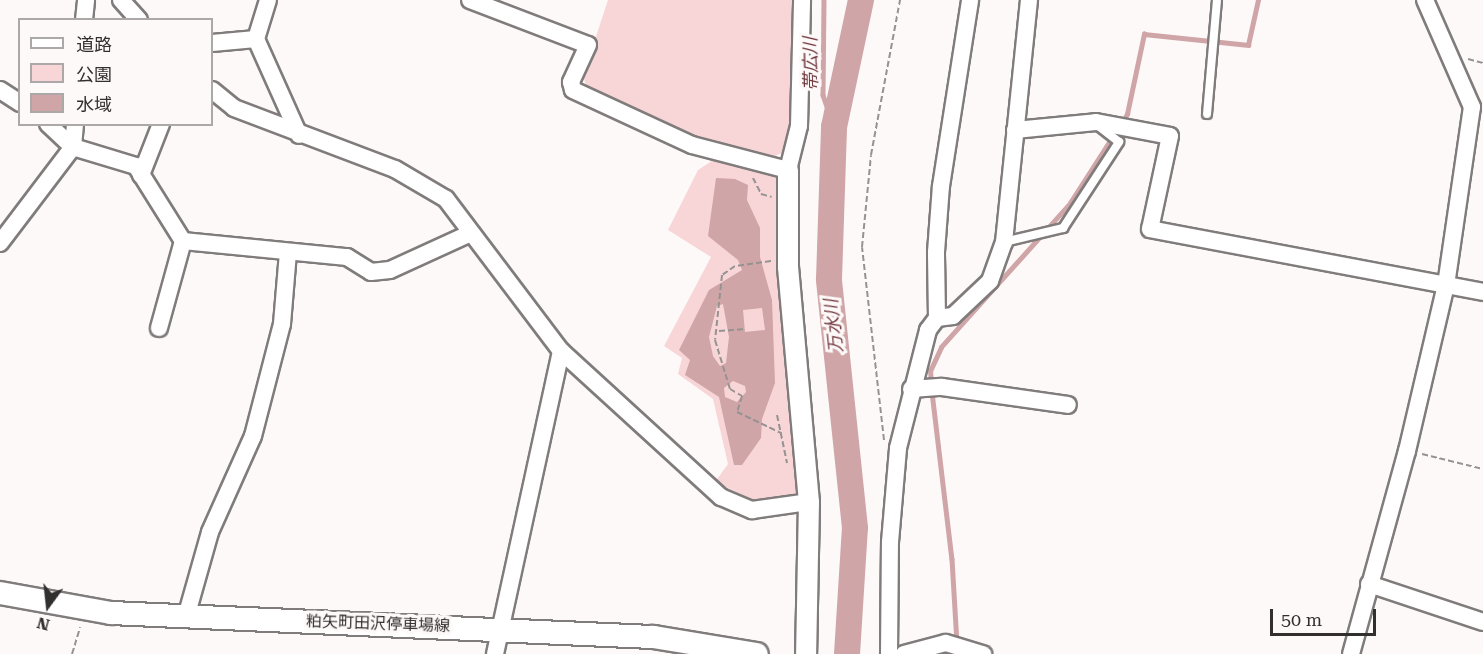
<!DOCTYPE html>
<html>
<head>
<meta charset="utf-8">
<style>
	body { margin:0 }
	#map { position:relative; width:1483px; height:654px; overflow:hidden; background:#fef9f9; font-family:"Roboto Serif","Noto Sans JP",serif }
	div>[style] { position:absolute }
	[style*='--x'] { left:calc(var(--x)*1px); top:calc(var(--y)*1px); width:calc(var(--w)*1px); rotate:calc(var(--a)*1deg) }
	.green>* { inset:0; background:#f8d6d7 }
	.water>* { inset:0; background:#cfa5a7 }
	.stream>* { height:4.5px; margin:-2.25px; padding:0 2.25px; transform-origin:2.25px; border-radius:2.25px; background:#cfa5a7 }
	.river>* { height:26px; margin:-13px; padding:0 13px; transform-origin:13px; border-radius:13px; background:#cfa5a7 }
	.path>* { height:2px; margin-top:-1px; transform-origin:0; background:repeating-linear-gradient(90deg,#969292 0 6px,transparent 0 9px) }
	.roads { filter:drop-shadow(2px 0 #817c7c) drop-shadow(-2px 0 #817c7c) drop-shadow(0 2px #817c7c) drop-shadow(0 -2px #817c7c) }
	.service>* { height:8px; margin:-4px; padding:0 4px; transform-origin:4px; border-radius:4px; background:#fff }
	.minor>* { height:16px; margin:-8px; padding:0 8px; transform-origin:8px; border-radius:8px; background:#fff }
	.tertiary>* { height:20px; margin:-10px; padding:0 10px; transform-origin:10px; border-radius:10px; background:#fff }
	.secondary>* { height:22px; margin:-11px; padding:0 11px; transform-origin:11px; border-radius:11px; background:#fff }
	span { translate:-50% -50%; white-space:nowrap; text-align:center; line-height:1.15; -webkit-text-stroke:6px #fef9f9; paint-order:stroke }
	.street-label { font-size:16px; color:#322f2f }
	.water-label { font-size:18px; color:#71383e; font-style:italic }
	.legend { position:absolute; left:18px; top:18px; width:195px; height:108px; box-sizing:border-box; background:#fef9f9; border:2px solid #aca8a8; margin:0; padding:8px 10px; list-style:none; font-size:18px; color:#322f2f }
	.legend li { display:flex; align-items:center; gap:12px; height:30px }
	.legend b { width:30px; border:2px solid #aca8a8 }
	.north { position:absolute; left:18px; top:576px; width:60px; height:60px; -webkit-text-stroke:4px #fef9f9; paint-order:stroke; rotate:195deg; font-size:16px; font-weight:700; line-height:24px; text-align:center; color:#322f2f }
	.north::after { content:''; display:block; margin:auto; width:21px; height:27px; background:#322f2f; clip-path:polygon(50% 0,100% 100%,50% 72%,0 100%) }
	.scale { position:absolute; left:1270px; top:609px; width:106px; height:27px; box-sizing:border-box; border:3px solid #322f2f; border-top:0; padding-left:8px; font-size:18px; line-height:21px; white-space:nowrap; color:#322f2f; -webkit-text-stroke:4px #fef9f9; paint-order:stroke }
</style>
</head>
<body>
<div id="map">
	<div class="green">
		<i style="clip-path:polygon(608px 0,796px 0,788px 150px,775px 156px,697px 136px,587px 88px,583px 76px)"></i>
		<i style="clip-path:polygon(718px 157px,774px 173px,780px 181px,779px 267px,800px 492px,779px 498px,754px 500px,715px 482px,728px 464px,713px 399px,678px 374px,682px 358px,664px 346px,711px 257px,668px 230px,698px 170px)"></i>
	</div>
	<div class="water">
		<i style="clip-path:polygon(evenodd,716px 178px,735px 179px,748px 185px,747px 200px,760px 228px,760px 257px,772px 300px,775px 383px,762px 419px,761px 438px,742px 465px,734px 465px,719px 397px,685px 375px,690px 360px,679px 350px,709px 290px,742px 270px,738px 260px,708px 236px,716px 178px,723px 304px,729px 337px,726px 363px,720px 366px,713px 356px,709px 337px,717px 306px,723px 304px,716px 178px,762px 308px,765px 330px,745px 332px,743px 310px,762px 308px,716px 178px,733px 381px,745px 386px,746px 392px,737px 402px,725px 397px,724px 388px,733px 381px)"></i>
	</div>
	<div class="stream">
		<i style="--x:824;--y:0;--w:95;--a:90.6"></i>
		<i style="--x:823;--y:95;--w:34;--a:71"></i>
		<i style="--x:1121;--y:124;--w:12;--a:-59"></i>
		<i style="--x:1127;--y:114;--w:82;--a:-78"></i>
		<i style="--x:1144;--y:34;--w:105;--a:6"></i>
		<i style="--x:1248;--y:45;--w:46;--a:-77.5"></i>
		<i style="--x:931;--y:384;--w:13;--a:-94"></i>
		<i style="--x:930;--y:371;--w:26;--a:-65"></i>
		<i style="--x:941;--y:347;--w:193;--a:-48.1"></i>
		<i style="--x:1070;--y:203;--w:80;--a:-57.3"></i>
		<i style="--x:932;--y:392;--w:168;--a:83.2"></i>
		<i style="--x:952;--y:559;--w:85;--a:86.6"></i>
	</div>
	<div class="river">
		<i style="--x:847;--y:654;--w:126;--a:-86.4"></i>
		<i style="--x:855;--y:528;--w:250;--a:-96"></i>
		<i style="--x:829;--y:279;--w:152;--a:-88.1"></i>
		<i style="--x:834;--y:127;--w:130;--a:-78"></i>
	</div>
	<div class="path">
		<i style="--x:1468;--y:59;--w:16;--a:15"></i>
		<i style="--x:753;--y:178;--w:18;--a:63"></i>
		<i style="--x:761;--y:194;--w:11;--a:15"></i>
		<i style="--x:771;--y:261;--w:36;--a:172"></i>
		<i style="--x:735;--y:266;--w:16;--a:145"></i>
		<i style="--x:722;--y:275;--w:65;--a:96.1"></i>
		<i style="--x:715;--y:340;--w:51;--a:73"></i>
		<i style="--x:730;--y:389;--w:14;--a:30"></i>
		<i style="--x:742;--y:396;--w:17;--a:107"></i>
		<i style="--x:737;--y:412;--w:49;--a:25.5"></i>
		<i style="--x:719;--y:331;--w:27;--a:-4"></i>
		<i style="--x:777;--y:415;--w:49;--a:78.2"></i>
		<i style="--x:884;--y:440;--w:194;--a:-96.5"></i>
		<i style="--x:862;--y:247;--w:92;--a:-84.4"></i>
		<i style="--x:871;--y:155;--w:158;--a:-79.4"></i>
		<i style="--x:1422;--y:454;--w:63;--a:13.8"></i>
		<i style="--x:72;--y:654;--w:28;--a:-73"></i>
	</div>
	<div class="roads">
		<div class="service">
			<i style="--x:1207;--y:114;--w:114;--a:-85"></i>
			<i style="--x:1004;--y:242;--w:61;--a:-13.3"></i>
			<i style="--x:1063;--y:228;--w:103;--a:-56.9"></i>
			<i style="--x:1119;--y:142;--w:24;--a:-142"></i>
		</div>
		<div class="minor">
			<i style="--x:121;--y:0;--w:27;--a:48"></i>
			<i style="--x:268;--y:0;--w:41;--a:107.1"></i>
			<i style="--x:256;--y:39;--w:105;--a:65.9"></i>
			<i style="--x:470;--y:0;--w:126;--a:20.9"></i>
			<i style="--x:588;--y:45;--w:41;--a:114.7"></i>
			<i style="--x:571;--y:82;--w:8;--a:76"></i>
			<i style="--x:573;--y:90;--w:131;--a:24.8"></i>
			<i style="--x:692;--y:145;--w:99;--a:14.6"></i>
			<i style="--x:788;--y:170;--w:45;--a:-76"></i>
			<i style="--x:799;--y:126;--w:126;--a:-88.6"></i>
			<i style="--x:84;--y:20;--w:20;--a:-84"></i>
			<i style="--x:212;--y:43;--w:44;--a:-5.2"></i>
			<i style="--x:0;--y:90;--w:24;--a:33"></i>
			<i style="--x:212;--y:90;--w:28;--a:39"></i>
			<i style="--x:234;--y:108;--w:172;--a:20.8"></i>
			<i style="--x:395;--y:169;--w:59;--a:30.5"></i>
			<i style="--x:446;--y:199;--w:191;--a:52.9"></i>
			<i style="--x:561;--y:351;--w:217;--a:42.4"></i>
			<i style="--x:721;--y:497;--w:34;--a:23"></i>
			<i style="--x:752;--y:510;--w:58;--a:-8"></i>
			<i style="--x:48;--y:124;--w:34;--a:43"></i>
			<i style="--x:73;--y:147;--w:66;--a:16.8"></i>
			<i style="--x:136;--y:166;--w:89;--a:57.9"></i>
			<i style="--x:183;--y:241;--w:165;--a:5.6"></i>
			<i style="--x:347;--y:257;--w:28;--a:32"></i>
			<i style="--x:371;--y:272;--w:19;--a:-6"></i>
			<i style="--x:390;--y:270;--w:89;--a:-24.6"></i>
			<i style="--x:1015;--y:130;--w:81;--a:-5.6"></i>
			<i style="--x:1096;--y:122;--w:75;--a:10.7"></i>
			<i style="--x:1170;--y:136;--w:95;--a:102.1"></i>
			<i style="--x:1150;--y:229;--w:339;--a:10.7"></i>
			<i style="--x:141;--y:175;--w:55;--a:-68.6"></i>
			<i style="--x:0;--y:243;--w:121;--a:-52.8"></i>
			<i style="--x:73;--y:147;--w:23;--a:-85"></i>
			<i style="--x:937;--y:318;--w:16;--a:-7"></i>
			<i style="--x:953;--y:316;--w:51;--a:-43.4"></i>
			<i style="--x:990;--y:281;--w:41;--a:-70.3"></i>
			<i style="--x:1004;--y:242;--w:243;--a:-84.1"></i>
			<i style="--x:159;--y:328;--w:90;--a:-74.6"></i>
			<i style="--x:911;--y:389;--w:31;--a:-4"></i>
			<i style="--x:942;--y:387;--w:127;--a:8.1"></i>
			<i style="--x:1369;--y:584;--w:120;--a:18.4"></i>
			<i style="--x:186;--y:617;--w:88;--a:-74.2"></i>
			<i style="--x:210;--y:532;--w:105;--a:-65.9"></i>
			<i style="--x:253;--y:436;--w:116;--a:-75.5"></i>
			<i style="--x:282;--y:324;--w:71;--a:-85.2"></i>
			<i style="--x:495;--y:654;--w:310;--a:-77.7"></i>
			<i style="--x:889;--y:654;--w:112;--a:-89.5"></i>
			<i style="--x:890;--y:542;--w:94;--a:-85.1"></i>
			<i style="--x:898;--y:448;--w:122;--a:-75.7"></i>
			<i style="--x:928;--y:330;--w:15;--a:-53"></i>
			<i style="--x:937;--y:318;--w:66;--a:-90.9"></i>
			<i style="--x:936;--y:252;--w:66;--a:-85.7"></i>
			<i style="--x:941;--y:186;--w:188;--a:-81.1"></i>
			<i style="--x:904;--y:654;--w:43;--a:-14.7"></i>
			<i style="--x:946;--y:643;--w:39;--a:17"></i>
			<i style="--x:1351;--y:654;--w:211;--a:-74.6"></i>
			<i style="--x:1407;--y:451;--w:171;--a:-76.8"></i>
			<i style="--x:1446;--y:285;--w:180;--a:-81.7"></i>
			<i style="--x:1472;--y:107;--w:117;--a:-113.7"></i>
		</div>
		<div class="tertiary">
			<i style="--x:788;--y:170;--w:97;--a:90"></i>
			<i style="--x:788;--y:267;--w:236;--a:84.9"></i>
			<i style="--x:809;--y:502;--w:152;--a:91.1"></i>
		</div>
		<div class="secondary">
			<i style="--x:0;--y:593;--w:113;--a:10.2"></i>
			<i style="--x:111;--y:613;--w:543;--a:2.54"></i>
			<i style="--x:653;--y:637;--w:105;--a:9.3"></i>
		</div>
	</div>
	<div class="street-label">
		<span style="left:378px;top:624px;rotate:2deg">粕矢町田沢停車場線</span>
	</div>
	<div class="water-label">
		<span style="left:811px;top:64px;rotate:-91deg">帯広川</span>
		<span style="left:834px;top:326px;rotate:-96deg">万水川</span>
	</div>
	<ul class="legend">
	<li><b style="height:8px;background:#fff"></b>道路</li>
	<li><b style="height:16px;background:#f8d6d7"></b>公園</li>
	<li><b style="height:16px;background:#cfa5a7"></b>水域</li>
	</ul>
	<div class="north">N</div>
	<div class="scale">50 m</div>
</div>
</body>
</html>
